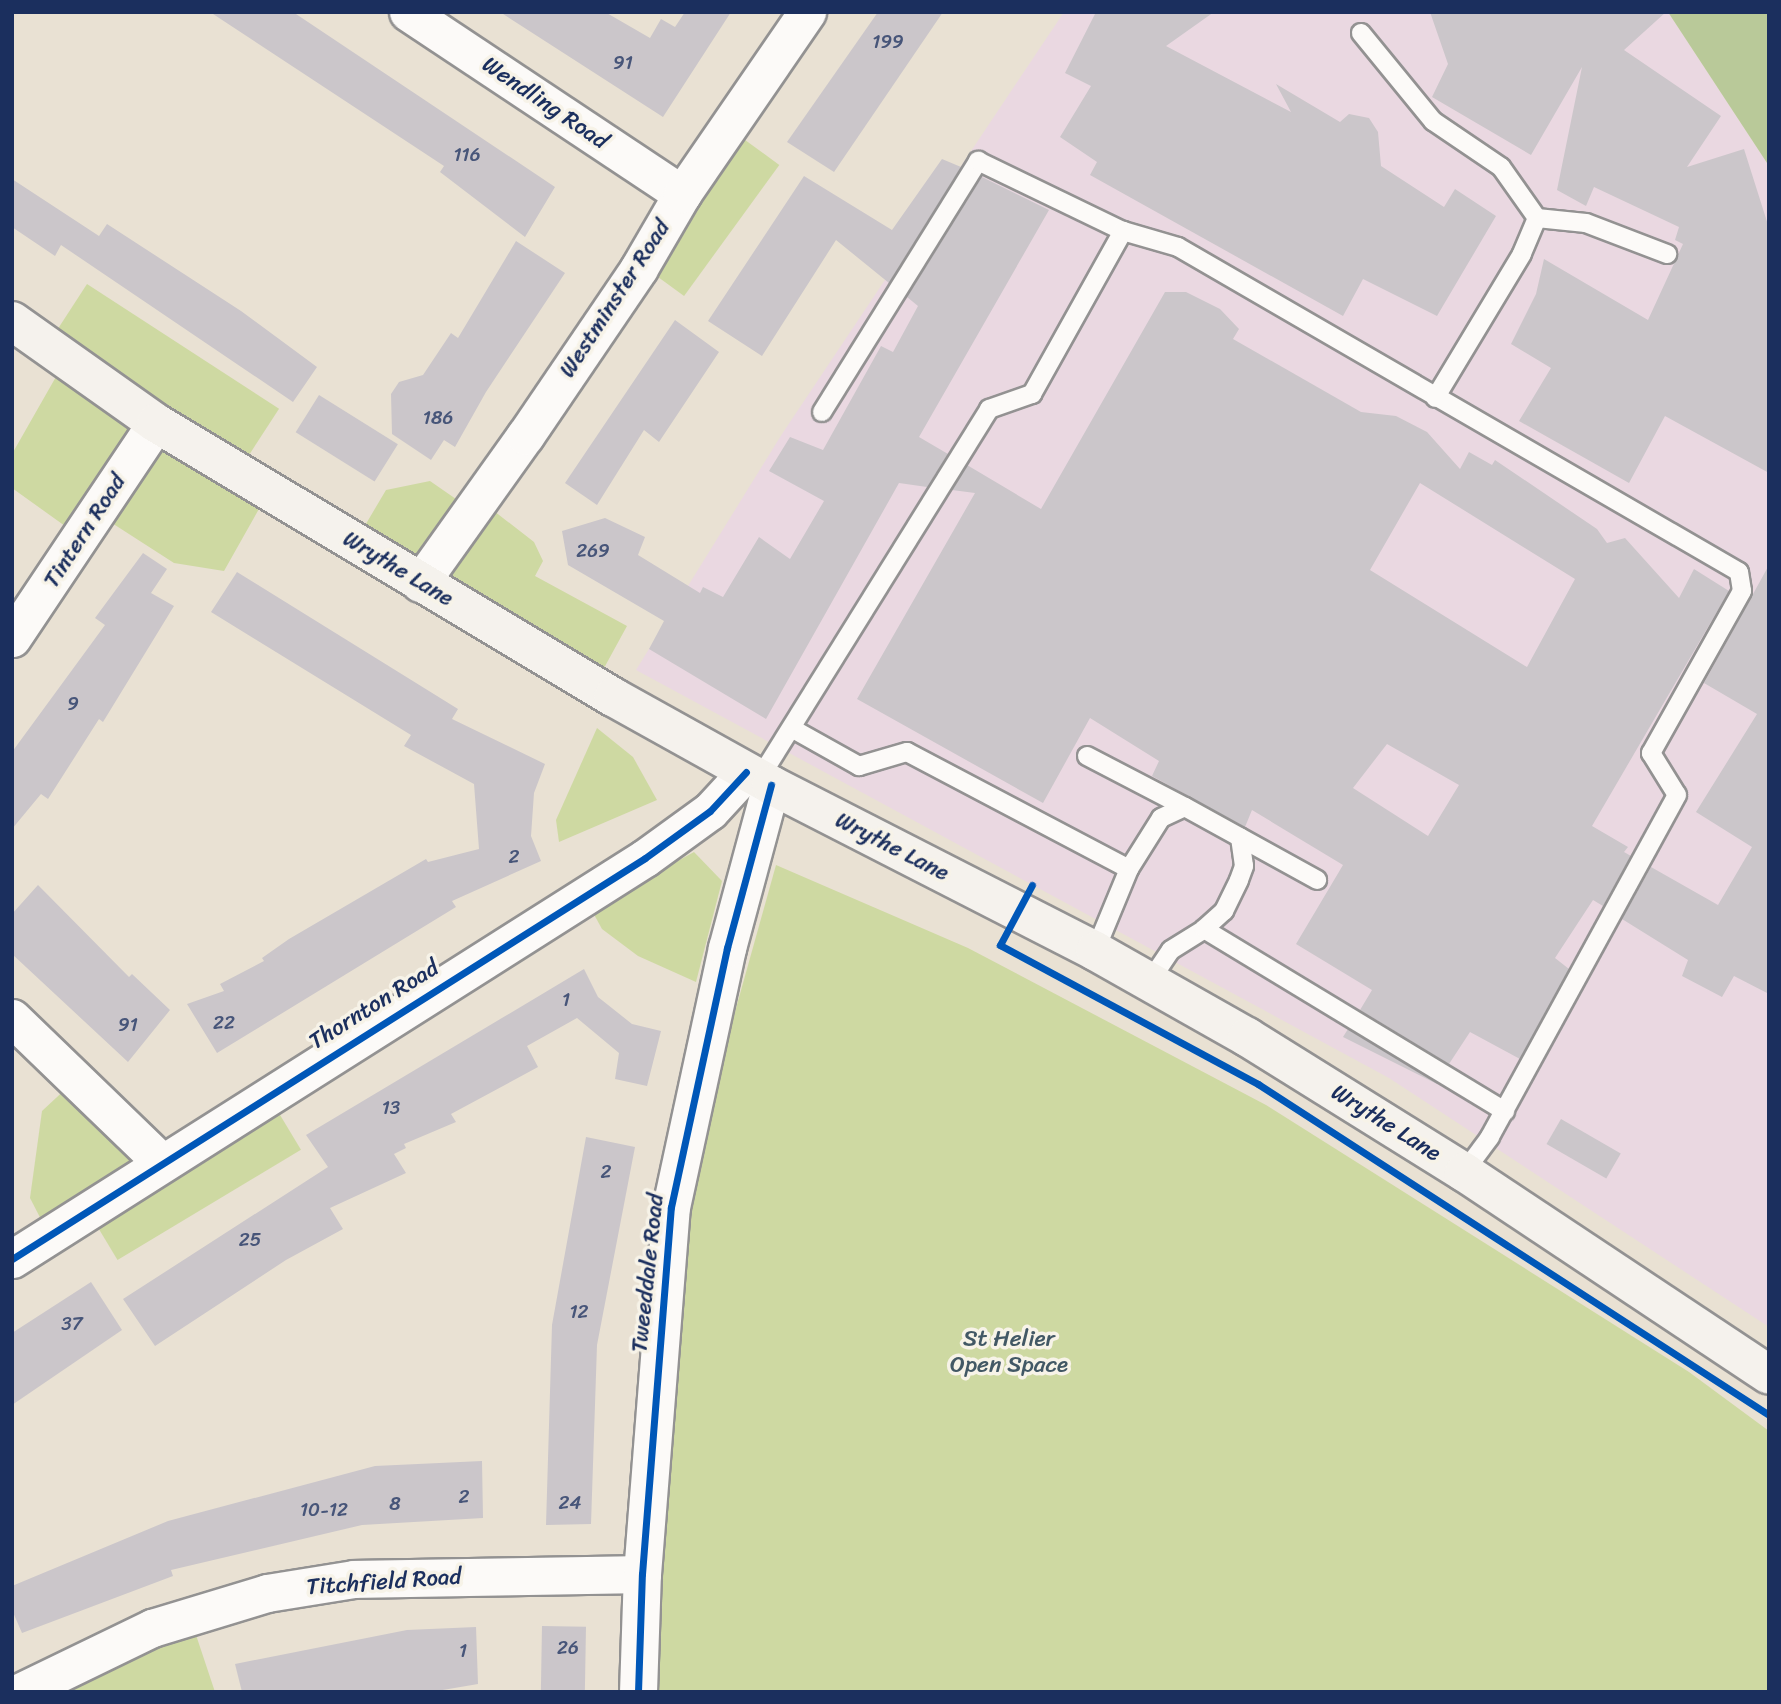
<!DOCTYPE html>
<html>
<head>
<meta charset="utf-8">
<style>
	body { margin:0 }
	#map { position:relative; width:1781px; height:1704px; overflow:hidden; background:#e9e1d3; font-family:Sriracha,sans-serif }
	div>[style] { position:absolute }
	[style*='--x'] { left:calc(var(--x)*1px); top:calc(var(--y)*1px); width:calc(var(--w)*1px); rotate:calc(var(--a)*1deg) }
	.built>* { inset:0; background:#ead8e1 }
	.green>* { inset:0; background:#ced9a2; transform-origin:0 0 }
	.forest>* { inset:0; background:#b9c999 }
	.building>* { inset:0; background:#cbc6ca; transform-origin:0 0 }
	.roads { filter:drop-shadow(2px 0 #939292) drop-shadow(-2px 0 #939292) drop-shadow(0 2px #939292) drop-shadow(0 -2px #939292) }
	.lane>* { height:18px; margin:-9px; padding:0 9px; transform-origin:9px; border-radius:9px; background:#fcfaf8 }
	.street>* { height:37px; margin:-18.5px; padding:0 18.5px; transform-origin:18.5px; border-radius:18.5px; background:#fcfaf8 }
	.secondary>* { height:38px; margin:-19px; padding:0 19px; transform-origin:19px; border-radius:19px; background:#f5f2ed }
	.cycleway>* { height:7px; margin:-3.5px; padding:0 3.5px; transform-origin:3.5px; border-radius:3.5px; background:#0057b8 }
	span { translate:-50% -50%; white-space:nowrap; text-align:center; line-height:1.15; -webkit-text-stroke:7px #f7f3e8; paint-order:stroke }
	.number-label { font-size:19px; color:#475579 }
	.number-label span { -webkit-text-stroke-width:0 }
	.street-label { font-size:23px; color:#1b2f5e }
	.park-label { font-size:23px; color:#425865 }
	.frame { position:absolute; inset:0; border:14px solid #1b2f5e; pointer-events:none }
</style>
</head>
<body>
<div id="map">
	<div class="built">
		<i style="clip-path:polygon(1064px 12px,1668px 12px,1769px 166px,1769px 1327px,1389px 1078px,636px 670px,782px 434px)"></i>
	</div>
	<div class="green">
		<i style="left:734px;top:132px;width:56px;height:162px;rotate:36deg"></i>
		<i style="left:87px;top:284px;width:229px;height:73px;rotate:33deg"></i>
		<i style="clip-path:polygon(61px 368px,264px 500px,224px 571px,174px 563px,87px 507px,72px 531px,12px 488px,12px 454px)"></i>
		<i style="clip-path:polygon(430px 481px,479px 515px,485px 504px,534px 542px,543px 561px,535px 576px,627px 626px,598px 679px,357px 539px,386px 490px)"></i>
		<i style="clip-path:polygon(597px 728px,633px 757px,657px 800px,559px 842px,556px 820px)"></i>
		<i style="clip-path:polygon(694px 852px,722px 881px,696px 982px,638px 956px,602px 929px,591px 909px)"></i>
		<i style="clip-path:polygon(776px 865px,968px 948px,1266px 1105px,1689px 1372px,1769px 1431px,1769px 1692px,650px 1692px,681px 1237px,702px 1130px)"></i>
		<i style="clip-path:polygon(71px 1084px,149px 1162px,46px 1229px,30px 1198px,42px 1111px)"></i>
		<i style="left:268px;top:1095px;width:64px;height:214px;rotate:59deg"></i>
		<i style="clip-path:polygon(190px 1617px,215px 1692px,42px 1692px)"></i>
	</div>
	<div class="forest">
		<i style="clip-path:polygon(1668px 12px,1769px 12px,1769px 166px)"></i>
	</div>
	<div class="building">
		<i style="clip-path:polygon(210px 12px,293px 12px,555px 187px,525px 237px,440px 172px,444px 166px)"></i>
		<i style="clip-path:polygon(500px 12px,605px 12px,650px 38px,661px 19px,675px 27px,685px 12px,731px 12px,663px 117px)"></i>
		<i style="clip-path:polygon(878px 12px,943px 12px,834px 172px,787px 142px)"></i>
		<i style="clip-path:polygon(1096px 12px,1214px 12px,1166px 46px,1291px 112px,1276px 84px,1340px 122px,1349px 114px,1369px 118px,1378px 132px,1381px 166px,1444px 207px,1455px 189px,1496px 216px,1437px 316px,1363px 279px,1343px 316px,1090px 175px,1097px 162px,1060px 137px,1091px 86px,1065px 73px)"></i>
		<i style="clip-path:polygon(1430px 12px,1666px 12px,1624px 50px,1721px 116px,1687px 167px,1744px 149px,1769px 228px,1769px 473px,1665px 416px,1629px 483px,1519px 421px,1551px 368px,1511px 344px,1536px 294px,1544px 259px,1648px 320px,1683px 244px,1675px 240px,1679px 227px,1594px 187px,1586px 206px,1557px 190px,1582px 67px,1531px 155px,1432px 97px,1448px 64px)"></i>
		<i style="clip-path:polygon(942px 159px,961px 167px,889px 283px,836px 240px,762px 356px,708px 321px,804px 176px,892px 230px)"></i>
		<i style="clip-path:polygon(982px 177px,1049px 210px,919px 437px,948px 454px,927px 487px,899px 483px,766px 719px,649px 649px,664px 621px,568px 565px,562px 531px,605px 518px,645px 537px,638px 555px,700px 593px,703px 587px,723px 597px,759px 537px,790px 559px,824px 501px,769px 471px,790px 437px,823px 450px,881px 346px,893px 352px,918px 306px,907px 297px)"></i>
		<i style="clip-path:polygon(12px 179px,99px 236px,107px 224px,241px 311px,317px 367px,293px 402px,61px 245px,55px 256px,12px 227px)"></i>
		<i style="clip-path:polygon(516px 241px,565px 273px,486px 392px,455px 447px,444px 440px,431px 460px,392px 434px,391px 394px,399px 382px,423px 375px,451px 333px,458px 338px)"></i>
		<i style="clip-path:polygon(evenodd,1165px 292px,1186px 292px,1220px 309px,1239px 329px,1233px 339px,1361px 412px,1396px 416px,1427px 432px,1460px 469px,1469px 452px,1492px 465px,1495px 460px,1597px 529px,1607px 543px,1625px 538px,1679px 598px,1694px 569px,1729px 591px,1592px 826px,1628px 847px,1624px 852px,1631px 856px,1603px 906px,1593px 900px,1555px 958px,1569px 969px,1520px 1059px,1470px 1032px,1449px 1064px,1360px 1010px,1372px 990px,1296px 944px,1343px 865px,1252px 810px,1245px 827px,1152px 776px,1159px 761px,1090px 718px,1043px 803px,857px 699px,975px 493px,952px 490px,967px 465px,1041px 509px,1165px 292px,1420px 483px,1575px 579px,1527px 667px,1370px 570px,1420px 483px,1165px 292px,1387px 744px,1459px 785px,1428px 836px,1353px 788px,1387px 744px)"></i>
		<i style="clip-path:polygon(675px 320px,719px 352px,659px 442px,644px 430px,597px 505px,565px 483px)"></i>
		<i style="left:319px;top:395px;width:93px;height:44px;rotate:32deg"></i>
		<i style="clip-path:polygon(143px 553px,167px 569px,151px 593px,174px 606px,103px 722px,99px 719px,48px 799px,41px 794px,12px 829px,12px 752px,105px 625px,95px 618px)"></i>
		<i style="clip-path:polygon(1769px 565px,1769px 994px,1734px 976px,1722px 997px,1682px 976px,1688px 960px,1622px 919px,1651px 867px,1718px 905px,1752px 847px,1696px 812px,1757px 714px,1704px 683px)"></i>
		<i style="clip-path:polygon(237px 572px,458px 709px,452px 719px,545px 764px,534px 793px,531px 836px,541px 861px,452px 901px,456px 907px,217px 1053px,187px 1004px,224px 991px,220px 984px,264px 961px,262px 958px,289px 939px,426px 859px,428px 862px,479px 849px,474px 784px,404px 746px,411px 735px,211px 612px)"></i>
		<i style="clip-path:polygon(38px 885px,129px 977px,132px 974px,170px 1010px,128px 1062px,12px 954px,12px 914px)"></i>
		<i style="clip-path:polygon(584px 969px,598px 997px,632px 1024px,661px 1031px,647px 1086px,615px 1079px,619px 1053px,577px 1018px,527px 1046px,538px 1067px,451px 1114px,456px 1122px,404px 1144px,406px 1148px,394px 1154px,406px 1173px,330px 1208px,343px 1229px,286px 1260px,155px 1346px,123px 1299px,328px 1167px,306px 1135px)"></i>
		<i style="clip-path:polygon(1348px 1029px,1437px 1083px,1437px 1084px,1343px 1037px)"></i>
		<i style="left:1561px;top:1119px;width:69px;height:29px;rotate:30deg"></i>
		<i style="clip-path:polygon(586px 1137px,635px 1147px,597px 1345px,591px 1524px,546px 1525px,552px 1325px)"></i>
		<i style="clip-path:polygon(91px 1282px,122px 1330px,12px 1405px,12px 1333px)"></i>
		<i style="clip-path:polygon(482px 1461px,483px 1518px,362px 1525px,171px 1570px,173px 1576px,22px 1633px,12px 1610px,12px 1586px,168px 1521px,375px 1466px)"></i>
		<i style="left:542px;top:1626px;width:44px;height:66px;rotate:1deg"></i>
		<i style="clip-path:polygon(476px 1627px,478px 1684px,431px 1692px,242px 1692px,235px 1664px,407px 1630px)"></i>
	</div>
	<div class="roads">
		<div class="lane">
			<i style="--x:1361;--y:33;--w:114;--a:50.7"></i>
			<i style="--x:1433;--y:121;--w:82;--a:34.1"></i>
			<i style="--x:1501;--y:167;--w:62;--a:54.8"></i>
			<i style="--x:1537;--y:218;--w:39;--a:113"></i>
			<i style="--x:1522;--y:254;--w:168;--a:121.1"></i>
			<i style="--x:1537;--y:218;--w:49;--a:5.8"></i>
			<i style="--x:1586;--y:223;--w:87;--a:20.9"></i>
			<i style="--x:822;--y:412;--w:296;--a:-58.1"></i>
			<i style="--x:978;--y:161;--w:161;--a:25.8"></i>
			<i style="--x:793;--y:729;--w:76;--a:29.3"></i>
			<i style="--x:859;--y:766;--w:50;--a:-16.3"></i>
			<i style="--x:907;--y:752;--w:251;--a:27.8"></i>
			<i style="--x:1129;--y:869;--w:89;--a:112.5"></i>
			<i style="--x:1087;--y:756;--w:110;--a:27.5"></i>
			<i style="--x:759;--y:779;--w:436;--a:-58.1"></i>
			<i style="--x:989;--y:409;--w:46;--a:-19.2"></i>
			<i style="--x:1032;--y:394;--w:187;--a:-60.8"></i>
			<i style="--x:1123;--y:231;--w:57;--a:16.2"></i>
			<i style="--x:1178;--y:247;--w:648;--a:30.08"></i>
			<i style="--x:1739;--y:572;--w:19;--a:81"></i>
			<i style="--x:1742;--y:591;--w:186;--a:119.3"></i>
			<i style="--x:1651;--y:753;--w:49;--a:58.2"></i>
			<i style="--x:1677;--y:795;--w:390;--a:118.7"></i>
			<i style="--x:1490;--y:1137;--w:44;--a:126.6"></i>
			<i style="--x:1129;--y:869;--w:60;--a:-57.9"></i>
			<i style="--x:1161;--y:818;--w:26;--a:-25"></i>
			<i style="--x:1185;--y:807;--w:151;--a:28.9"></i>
			<i style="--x:1204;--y:929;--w:27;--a:-42"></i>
			<i style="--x:1224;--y:911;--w:34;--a:-64"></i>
			<i style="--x:1239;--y:880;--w:15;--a:-70"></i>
			<i style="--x:1244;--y:866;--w:29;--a:-98"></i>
			<i style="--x:1150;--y:981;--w:37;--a:-56"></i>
			<i style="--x:1171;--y:950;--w:39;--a:-32"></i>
			<i style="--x:1204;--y:929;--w:352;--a:31.2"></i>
		</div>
		<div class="street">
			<i style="--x:408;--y:12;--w:329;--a:33.6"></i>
			<i style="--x:420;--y:583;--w:181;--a:-54.5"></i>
			<i style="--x:525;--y:436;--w:203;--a:-55.8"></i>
			<i style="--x:639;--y:268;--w:86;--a:-59.8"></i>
			<i style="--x:682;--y:194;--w:221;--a:-55.5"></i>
			<i style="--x:12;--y:638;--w:259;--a:-56.2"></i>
			<i style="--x:12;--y:1018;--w:207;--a:44"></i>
			<i style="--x:12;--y:1259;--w:749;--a:-32.35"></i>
			<i style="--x:645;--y:858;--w:80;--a:-35.9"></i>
			<i style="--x:710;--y:811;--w:53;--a:-47.3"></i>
			<i style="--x:20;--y:1692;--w:147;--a:-25.9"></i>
			<i style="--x:152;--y:1628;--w:120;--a:-16.9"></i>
			<i style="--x:267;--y:1593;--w:88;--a:-9.1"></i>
			<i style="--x:354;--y:1579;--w:288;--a:-1"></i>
			<i style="--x:638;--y:1692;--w:118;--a:-88.1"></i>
			<i style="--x:642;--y:1574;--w:368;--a:-85.5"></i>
			<i style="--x:671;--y:1207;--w:265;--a:-77.8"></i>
			<i style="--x:727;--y:948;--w:169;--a:-74.9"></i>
		</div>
		<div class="secondary">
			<i style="--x:12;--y:321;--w:176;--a:35.3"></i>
			<i style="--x:156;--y:423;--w:533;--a:30.95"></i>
			<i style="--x:613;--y:697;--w:181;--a:29.1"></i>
			<i style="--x:771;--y:785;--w:364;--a:27.1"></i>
			<i style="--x:1095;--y:951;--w:175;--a:29.5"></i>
			<i style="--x:1247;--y:1037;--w:256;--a:31.9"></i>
			<i style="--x:1464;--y:1172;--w:366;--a:33.6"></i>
		</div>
	</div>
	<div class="cycleway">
		<i style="--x:1032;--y:885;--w:68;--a:118.1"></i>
		<i style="--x:1000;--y:945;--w:293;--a:28.3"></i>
		<i style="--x:1258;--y:1084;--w:609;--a:32.93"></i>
		<i style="--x:12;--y:1259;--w:749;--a:-32.35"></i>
		<i style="--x:645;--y:858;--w:80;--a:-35.9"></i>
		<i style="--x:710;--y:811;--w:53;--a:-47.3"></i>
		<i style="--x:638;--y:1692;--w:118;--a:-88.1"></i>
		<i style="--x:642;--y:1574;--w:368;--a:-85.5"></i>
		<i style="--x:671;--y:1207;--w:265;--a:-77.8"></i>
		<i style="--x:727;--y:948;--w:169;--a:-74.9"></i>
	</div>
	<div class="number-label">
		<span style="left:888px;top:42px">199</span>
		<span style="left:623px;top:63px">91</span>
		<span style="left:467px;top:155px">116</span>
		<span style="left:438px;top:418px">186</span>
		<span style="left:593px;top:551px">269</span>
		<span style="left:73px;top:704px">9</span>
		<span style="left:514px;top:857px">2</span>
		<span style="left:566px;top:1000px">1</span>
		<span style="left:224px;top:1023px">22</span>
		<span style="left:128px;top:1025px">91</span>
		<span style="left:391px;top:1108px">13</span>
		<span style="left:606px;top:1172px">2</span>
		<span style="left:250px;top:1240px">25</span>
		<span style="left:579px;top:1312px">12</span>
		<span style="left:72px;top:1324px">37</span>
		<span style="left:464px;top:1497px">2</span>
		<span style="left:570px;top:1503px">24</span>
		<span style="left:395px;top:1504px">8</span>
		<span style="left:324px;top:1510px">10-12</span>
		<span style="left:568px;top:1648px">26</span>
		<span style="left:463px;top:1651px">1</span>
	</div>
	<div class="street-label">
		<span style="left:545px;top:103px;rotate:34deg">Wendling Road</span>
		<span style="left:615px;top:299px;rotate:-57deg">Westminster Road</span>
		<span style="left:85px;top:531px;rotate:-57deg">Tintern Road</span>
		<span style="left:398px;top:569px;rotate:31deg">Wrythe Lane</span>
		<span style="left:892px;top:847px;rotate:27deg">Wrythe Lane</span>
		<span style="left:374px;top:1005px;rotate:-32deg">Thornton Road</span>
		<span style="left:1386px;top:1123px;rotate:32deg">Wrythe Lane</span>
		<span style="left:648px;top:1273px;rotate:-84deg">Tweeddale Road</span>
		<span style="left:384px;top:1582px;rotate:-4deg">Titchfield Road</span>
	</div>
	<div class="park-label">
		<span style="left:1009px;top:1352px">St Helier<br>Open Space</span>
	</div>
	<div class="frame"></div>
</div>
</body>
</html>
